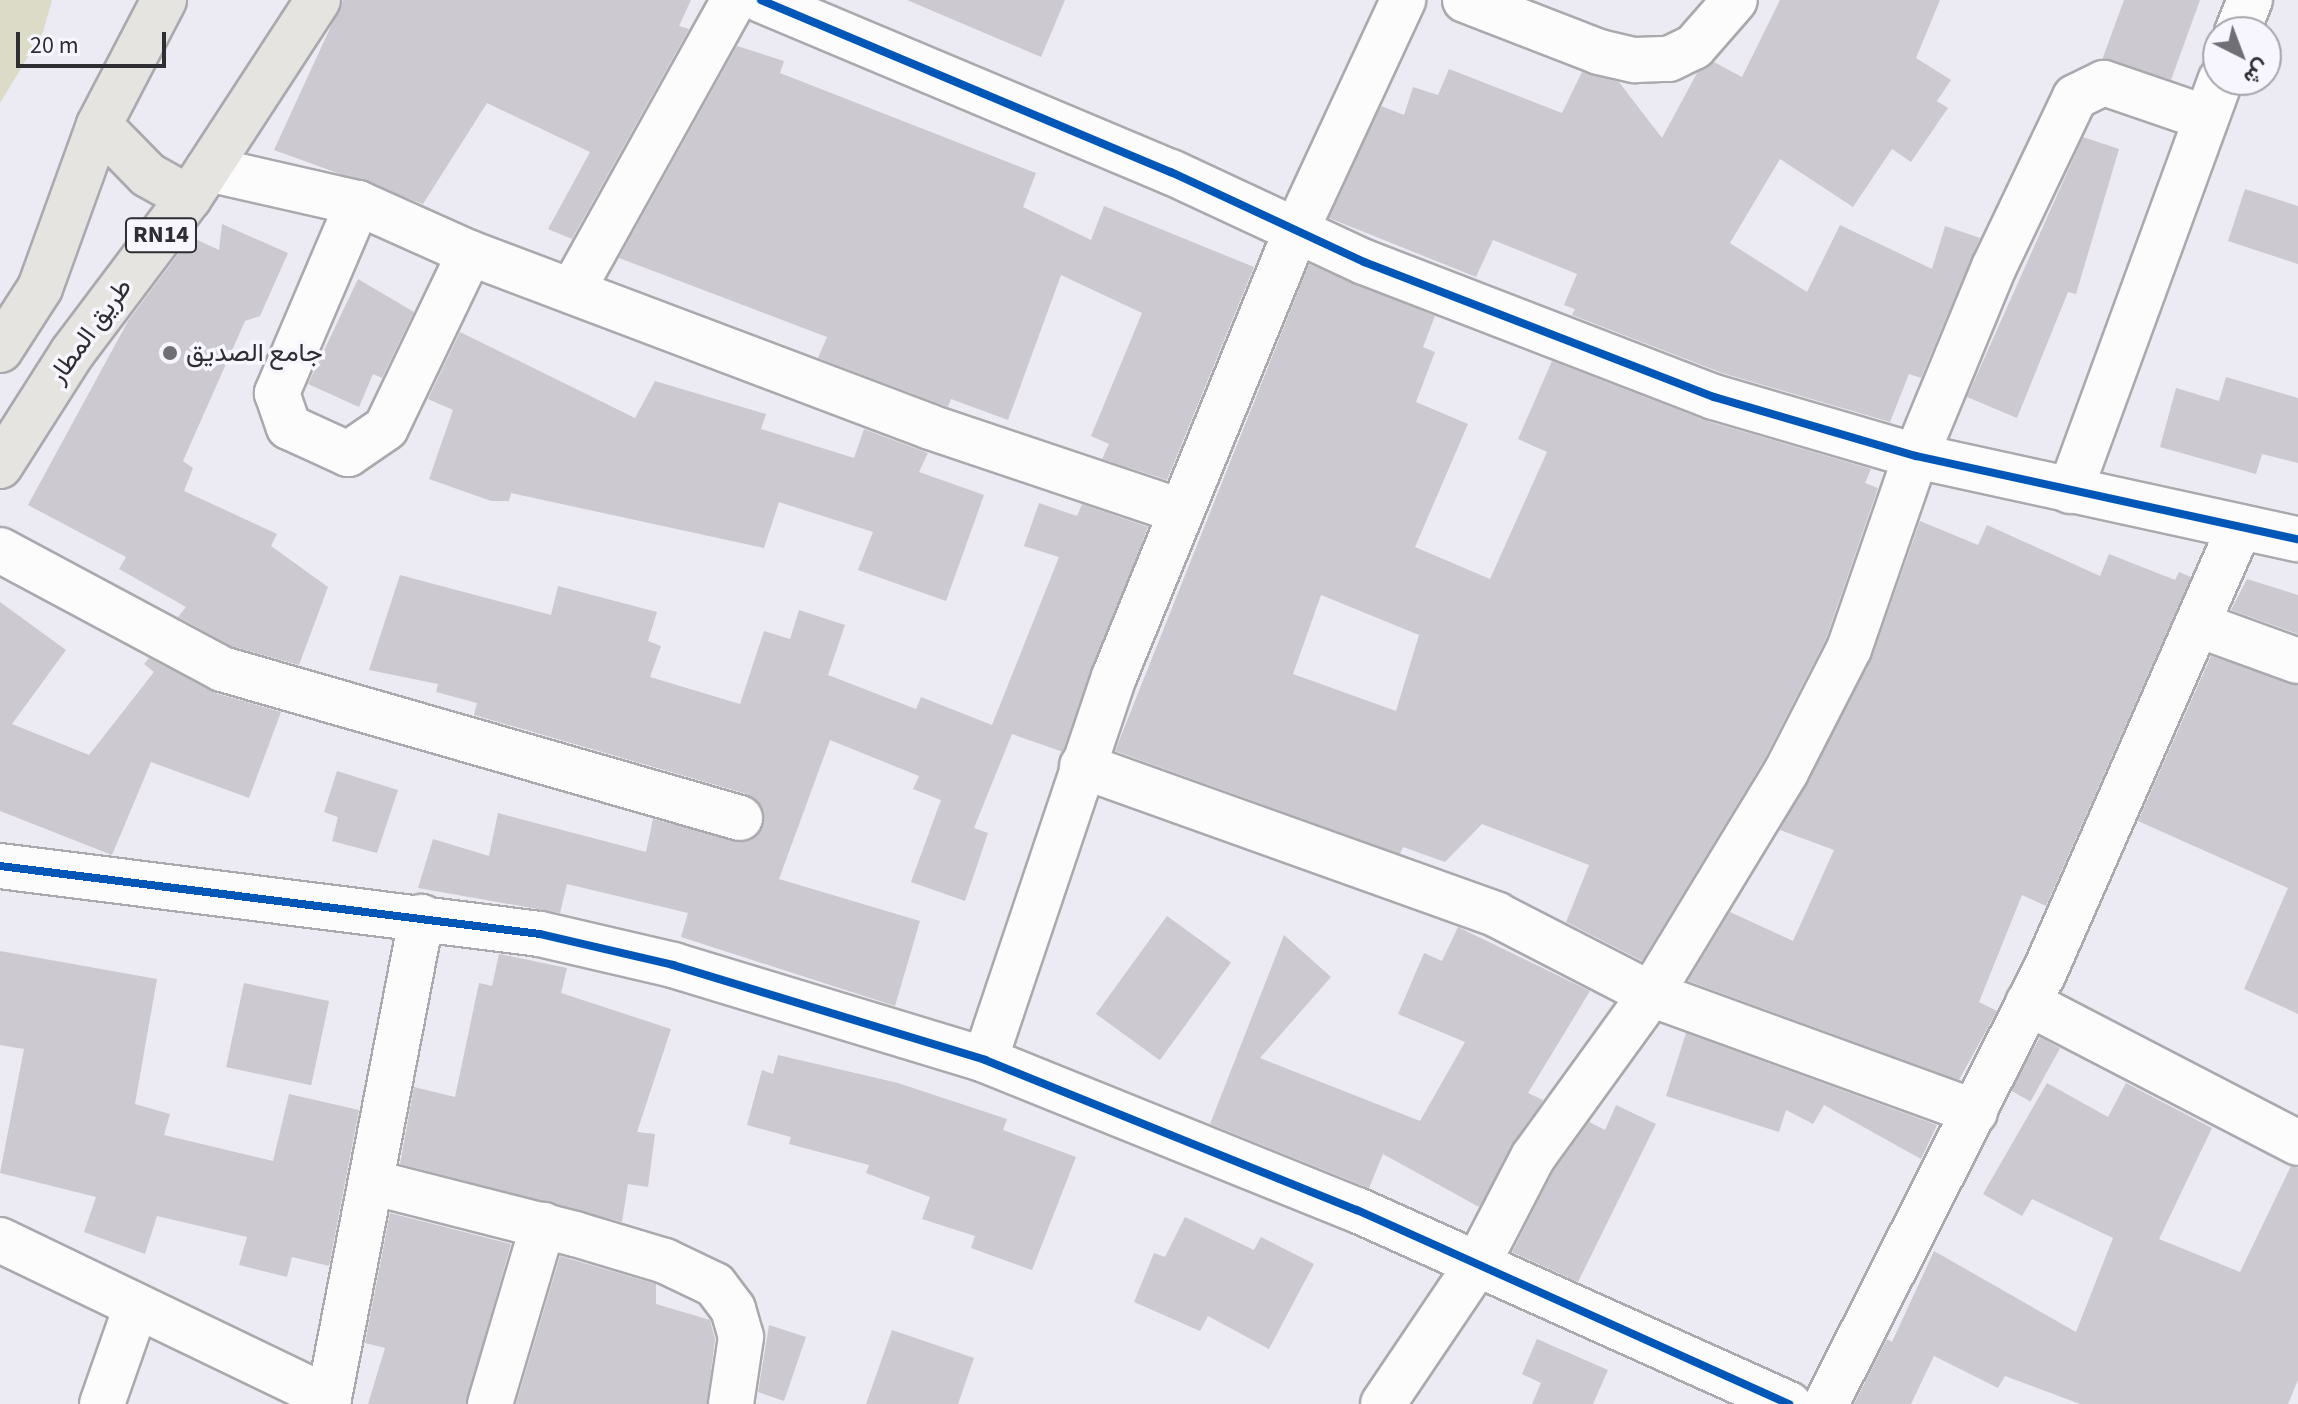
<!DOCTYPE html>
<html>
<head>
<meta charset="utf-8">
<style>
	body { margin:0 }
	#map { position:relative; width:2298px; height:1404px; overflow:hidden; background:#eceaf2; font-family:"Source Sans 3",Vazirmatn,sans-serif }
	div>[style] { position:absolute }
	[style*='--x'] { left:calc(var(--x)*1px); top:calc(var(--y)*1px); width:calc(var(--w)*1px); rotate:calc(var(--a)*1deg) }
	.green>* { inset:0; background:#dcdbc8 }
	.building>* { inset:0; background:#cccad0; transform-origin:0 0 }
	.roads { filter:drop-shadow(2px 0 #aaa9ae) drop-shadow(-2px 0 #aaa9ae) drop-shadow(0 2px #aaa9ae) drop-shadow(0 -2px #aaa9ae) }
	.minor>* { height:44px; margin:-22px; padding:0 22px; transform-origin:22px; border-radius:22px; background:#fcfcfd }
	.major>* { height:44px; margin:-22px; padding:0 22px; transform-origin:22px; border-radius:22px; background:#e5e4e0 }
	.cycleway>* { height:8px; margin:-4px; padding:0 4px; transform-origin:4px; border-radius:4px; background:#0057b8 }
	.dots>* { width:22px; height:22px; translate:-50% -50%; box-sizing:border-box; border:4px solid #f7f5fe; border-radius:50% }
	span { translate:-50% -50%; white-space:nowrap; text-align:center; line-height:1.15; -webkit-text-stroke:7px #f7f5fe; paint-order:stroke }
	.shield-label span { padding:2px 6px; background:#f7f5fe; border:2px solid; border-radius:6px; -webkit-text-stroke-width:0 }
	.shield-label { font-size:24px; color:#2e2d32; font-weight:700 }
	.street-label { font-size:26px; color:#2e2d32 }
	.poi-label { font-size:26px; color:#2e2d32 }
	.left { translate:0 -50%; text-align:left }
	.north { position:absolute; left:2202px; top:16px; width:80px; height:80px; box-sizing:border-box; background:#f7f5fe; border:2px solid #a7a5ac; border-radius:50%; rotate:138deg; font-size:22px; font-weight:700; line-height:32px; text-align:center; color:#2e2d32 }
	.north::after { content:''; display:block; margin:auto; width:28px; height:36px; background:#706f75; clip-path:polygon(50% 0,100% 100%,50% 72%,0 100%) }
	.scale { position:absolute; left:16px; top:32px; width:150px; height:36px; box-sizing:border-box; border:4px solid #2e2d32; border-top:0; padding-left:10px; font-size:24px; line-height:28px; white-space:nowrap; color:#2e2d32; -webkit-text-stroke:6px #f7f5fe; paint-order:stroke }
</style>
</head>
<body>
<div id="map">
	<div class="green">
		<i style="clip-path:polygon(0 0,52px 0,43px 32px,0 103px)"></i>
	</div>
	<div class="building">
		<i style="clip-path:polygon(343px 0,691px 0,679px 26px,689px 29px,572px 239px,548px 229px,590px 152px,487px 103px,423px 204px,274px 150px)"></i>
		<i style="clip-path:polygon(907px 0,1065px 0,1041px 57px)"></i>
		<i style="clip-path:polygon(1780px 0,1940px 0,1916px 58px,1951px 80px,1937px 101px,1948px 108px,1911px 162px,1892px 149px,1853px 207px,1780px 159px,1730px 243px,1807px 292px,1840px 225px,1932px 269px,1945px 226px,1980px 238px,1921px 378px,1909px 374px,1890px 422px,1722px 373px,1572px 315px,1575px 309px,1564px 305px,1577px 274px,1493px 240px,1476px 277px,1329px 218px,1381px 106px,1404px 115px,1413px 87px,1438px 95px,1449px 69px,1562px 113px,1582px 72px,1619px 82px,1662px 138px,1697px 73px,1714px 62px,1742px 77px)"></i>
		<i style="clip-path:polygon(2124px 0,2200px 0,2171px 80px,2102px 60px)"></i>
		<i style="clip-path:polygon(737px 46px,784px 61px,780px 73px,1036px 173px,1023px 207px,1091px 240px,1104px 206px,1254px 267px,1167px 480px,1102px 459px,1109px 444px,1091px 436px,1142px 313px,1061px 275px,1008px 420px,951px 399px,948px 407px,818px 358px,827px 337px,619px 258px)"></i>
		<i style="clip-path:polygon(2083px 137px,2119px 149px,2076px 294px,2068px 292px,2017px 418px,1967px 397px)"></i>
		<i style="clip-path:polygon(2245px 189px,2298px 206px,2298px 264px,2228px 241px)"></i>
		<i style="clip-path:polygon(222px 224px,288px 253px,260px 316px,245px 321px,183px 461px,193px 468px,184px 491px,277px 534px,271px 546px,328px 587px,299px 665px,231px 646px,178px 617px,186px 607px,119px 569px,126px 557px,28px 505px,128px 321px,191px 237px,219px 250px)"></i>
		<i style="clip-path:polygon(evenodd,1309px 264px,1435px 316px,1423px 347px,1435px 352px,1416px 402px,1468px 424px,1415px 547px,1490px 579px,1547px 452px,1518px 439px,1552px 361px,1707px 421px,1871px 469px,1865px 483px,1878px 488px,1826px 639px,1764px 760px,1642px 961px,1566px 922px,1589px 865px,1482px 824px,1445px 862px,1403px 847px,1400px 854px,1115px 751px,1309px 264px,1321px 595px,1419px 635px,1396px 711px,1293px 674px,1321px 595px)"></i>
		<i style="clip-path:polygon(358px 279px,414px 312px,382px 378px,373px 374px,359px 407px,308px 384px)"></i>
		<i style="clip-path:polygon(460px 332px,635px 418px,655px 381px,766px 414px,761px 429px,854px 458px,864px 429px,928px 453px,919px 472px,984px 495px,946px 601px,858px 570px,873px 532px,779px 502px,764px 548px,511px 493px,509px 501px,491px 501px,429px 479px,453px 410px,428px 399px)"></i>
		<i style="clip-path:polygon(2226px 377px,2298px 398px,2298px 463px,2262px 454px,2256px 474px,2160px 447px,2176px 388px,2219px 401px)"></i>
		<i style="clip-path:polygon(1039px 503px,1077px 516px,1082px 504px,1148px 527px,1063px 752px,1012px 734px,974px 828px,988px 833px,965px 901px,911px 882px,941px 800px,913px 789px,919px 776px,830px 740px,779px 879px,920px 921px,895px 1006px,681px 937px,688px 913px,567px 884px,560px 913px,418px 888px,433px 839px,489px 856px,498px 813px,646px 852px,653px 819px,745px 842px,758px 835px,764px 813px,747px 794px,474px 715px,477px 703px,436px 692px,438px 684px,369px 670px,400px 575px,551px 615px,558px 586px,657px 612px,648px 641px,661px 646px,650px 677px,740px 704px,764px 631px,790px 639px,799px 610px,845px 625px,828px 675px,916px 709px,921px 697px,992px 725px,1059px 557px,1024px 546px)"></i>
		<i style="clip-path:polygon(1920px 521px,1978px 545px,1987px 525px,2100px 576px,2109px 554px,2175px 580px,2179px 572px,2191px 577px,2046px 906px,2022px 895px,1979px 1002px,1997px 1011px,1959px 1080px,1688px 981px,1730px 912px,1793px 941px,1834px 850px,1780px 830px,1871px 660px)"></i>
		<i style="clip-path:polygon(2247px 579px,2298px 595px,2298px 634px,2231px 610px)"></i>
		<i style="clip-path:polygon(0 602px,66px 650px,12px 724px,89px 755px,154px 672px,144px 664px,149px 658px,215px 693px,281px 712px,249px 798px,151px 762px,112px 855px,0 811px)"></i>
		<i style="clip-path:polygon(2211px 656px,2298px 685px,2298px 1014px,2244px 989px,2288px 888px,2138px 821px)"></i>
		<i style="clip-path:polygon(337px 771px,398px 790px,377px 853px,332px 841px,338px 817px,324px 812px)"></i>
		<i style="left:1167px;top:916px;width:79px;height:121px;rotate:36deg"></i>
		<i style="clip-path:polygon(1458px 927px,1590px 991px,1528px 1093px,1543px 1100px,1479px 1207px,1383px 1154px,1369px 1188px,1210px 1124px,1284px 935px,1331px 977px,1260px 1058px,1420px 1121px,1465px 1042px,1398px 1014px,1424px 953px,1442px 961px)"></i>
		<i style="clip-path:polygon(0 951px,157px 979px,135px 1104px,170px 1114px,164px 1135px,273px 1161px,289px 1094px,359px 1110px,329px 1266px,292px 1257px,287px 1277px,239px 1265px,247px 1237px,157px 1216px,145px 1254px,84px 1232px,96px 1197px,0 1173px,24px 1049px,0 1045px)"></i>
		<i style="clip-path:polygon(499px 954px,567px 968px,561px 993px,671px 1029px,637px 1132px,655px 1134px,648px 1187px,628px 1184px,622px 1222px,400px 1164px,414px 1087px,455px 1097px,479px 983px,492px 986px)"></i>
		<i style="left:244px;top:983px;width:87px;height:86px;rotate:12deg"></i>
		<i style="clip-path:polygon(1686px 1033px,1937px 1125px,1921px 1159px,1824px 1105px,1813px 1124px,1786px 1110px,1779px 1132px,1666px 1096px)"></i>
		<i style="left:2040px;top:1037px;width:23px;height:61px;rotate:29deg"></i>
		<i style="clip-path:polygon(778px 1055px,898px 1083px,1007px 1119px,1003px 1130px,1076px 1157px,1032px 1270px,971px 1248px,975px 1236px,922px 1219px,930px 1197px,866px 1173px,869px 1165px,789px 1144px,791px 1137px,747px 1125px,762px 1070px,773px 1074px)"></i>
		<i style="clip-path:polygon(2047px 1083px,2108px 1117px,2126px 1083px,2212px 1128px,2159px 1239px,2240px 1272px,2291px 1166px,2298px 1168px,2298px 1380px,2288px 1404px,2080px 1404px,2005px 1376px,1998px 1388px,1934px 1356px,1911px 1404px,1854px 1404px,1887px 1339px,1892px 1342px,1934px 1251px,2076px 1332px,2113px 1238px,2032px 1199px,2022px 1216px,1983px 1194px)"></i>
		<i style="clip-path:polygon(1616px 1105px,1656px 1124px,1578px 1282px,1512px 1252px,1554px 1170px,1589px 1122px,1605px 1130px)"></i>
		<i style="clip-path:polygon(390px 1213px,511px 1244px,466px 1404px,368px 1404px,385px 1348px,365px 1343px)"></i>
		<i style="clip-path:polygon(1185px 1217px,1254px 1250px,1261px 1237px,1314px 1264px,1269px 1349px,1208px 1316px,1200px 1331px,1134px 1302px,1154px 1253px,1165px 1257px)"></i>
		<i style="clip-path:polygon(560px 1256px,656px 1284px,656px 1304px,710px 1320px,715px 1339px,707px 1404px,516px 1404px)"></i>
		<i style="clip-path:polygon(769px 1325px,806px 1337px,784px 1401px,758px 1392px)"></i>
		<i style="clip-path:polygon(892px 1330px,974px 1358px,958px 1404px,866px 1404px)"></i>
		<i style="clip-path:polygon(1537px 1339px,1608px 1370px,1593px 1404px,1532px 1404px,1541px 1383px,1522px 1374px)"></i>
	</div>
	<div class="roads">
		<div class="minor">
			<i style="--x:761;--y:0;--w:445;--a:22.8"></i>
			<i style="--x:1171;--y:172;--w:213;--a:25"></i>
			<i style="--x:1364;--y:262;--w:375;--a:21.1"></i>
			<i style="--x:1714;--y:397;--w:210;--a:16.3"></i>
			<i style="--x:1916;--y:456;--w:391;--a:12.3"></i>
			<i style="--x:1465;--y:0;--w:144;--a:21.2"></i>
			<i style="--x:1599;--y:52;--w:37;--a:13"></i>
			<i style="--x:1635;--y:60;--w:34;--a:-2"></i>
			<i style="--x:1669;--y:59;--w:28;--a:-26"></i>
			<i style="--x:1694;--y:47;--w:62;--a:-48.9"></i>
			<i style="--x:2237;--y:32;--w:35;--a:-68"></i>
			<i style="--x:208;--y:169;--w:154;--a:12.8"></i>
			<i style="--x:358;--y:203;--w:123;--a:24.1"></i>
			<i style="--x:470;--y:253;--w:492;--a:20.7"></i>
			<i style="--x:930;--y:427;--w:264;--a:18.6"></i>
			<i style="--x:358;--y:203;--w:207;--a:113.1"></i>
			<i style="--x:277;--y:393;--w:36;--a:71"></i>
			<i style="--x:289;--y:427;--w:65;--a:24.6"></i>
			<i style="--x:348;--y:454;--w:46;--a:-34.4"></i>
			<i style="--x:386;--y:428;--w:194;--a:-64.4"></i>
			<i style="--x:572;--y:291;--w:333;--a:-60.9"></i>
			<i style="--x:2070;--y:491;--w:438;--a:-69.9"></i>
			<i style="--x:0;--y:550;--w:252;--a:28.2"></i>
			<i style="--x:222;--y:669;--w:539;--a:16.05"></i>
			<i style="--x:2199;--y:625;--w:105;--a:20"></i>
			<i style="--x:1082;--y:766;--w:441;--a:19.7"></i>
			<i style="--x:1497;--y:915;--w:173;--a:27.2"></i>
			<i style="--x:1651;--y:994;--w:201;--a:125.9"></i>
			<i style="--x:1533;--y:1157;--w:119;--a:117.4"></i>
			<i style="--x:1478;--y:1263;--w:170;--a:124"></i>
			<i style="--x:0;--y:866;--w:544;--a:7.18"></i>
			<i style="--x:540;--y:934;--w:137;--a:13.1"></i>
			<i style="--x:673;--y:965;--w:326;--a:16.9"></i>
			<i style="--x:985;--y:1060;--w:401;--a:22"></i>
			<i style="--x:1357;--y:1210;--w:474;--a:24.2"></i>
			<i style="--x:2028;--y:1003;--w:304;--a:27.4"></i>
			<i style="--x:985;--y:1060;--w:404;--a:-71.4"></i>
			<i style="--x:1114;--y:677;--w:482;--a:-67.8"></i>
			<i style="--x:1296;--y:231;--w:255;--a:-65.1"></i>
			<i style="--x:1975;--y:1112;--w:345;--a:-160"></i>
			<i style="--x:1651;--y:994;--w:260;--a:-58.7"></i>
			<i style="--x:1786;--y:772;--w:138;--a:-62.9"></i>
			<i style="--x:1849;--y:649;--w:204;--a:-70.9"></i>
			<i style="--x:1916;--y:456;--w:204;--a:-67.6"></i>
			<i style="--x:1994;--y:267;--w:188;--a:-64.5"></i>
			<i style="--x:2075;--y:97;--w:32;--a:-26"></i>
			<i style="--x:2104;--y:83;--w:108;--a:18.9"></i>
			<i style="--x:371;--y:1182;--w:211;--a:14.3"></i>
			<i style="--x:575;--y:1234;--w:94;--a:16.7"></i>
			<i style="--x:665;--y:1261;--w:55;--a:25.6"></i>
			<i style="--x:715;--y:1285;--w:30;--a:53"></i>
			<i style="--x:733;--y:1309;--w:29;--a:74"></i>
			<i style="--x:741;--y:1337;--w:68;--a:98.5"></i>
			<i style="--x:0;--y:1240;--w:365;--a:25.7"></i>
			<i style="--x:329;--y:1398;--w:6;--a:108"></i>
			<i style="--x:329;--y:1398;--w:490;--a:-79.1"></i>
			<i style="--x:102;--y:1404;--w:103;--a:-70.7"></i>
			<i style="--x:490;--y:1404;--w:187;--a:-73.5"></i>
			<i style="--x:1826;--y:1404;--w:483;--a:-63.2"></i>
			<i style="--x:2044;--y:973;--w:487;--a:-66.3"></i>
		</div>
		<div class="major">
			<i style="--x:99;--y:125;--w:70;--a:45.6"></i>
			<i style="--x:148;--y:175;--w:47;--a:29.3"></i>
			<i style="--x:0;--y:350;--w:74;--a:-57.2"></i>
			<i style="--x:40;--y:288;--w:173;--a:-70.1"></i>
			<i style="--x:99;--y:125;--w:141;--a:-62.5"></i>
			<i style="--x:0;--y:466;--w:134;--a:-57.5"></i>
			<i style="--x:72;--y:353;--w:194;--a:-53"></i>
			<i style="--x:189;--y:198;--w:236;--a:-56.9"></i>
		</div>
	</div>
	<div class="cycleway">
		<i style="--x:761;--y:0;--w:445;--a:22.8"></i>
		<i style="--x:1171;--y:172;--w:213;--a:25"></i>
		<i style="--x:1364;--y:262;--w:375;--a:21.1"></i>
		<i style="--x:1714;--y:397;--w:210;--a:16.3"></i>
		<i style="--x:1916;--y:456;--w:391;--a:12.3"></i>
		<i style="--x:0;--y:866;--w:544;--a:7.18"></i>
		<i style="--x:540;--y:934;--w:137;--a:13.1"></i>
		<i style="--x:673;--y:965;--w:326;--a:16.9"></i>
		<i style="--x:985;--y:1060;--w:401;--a:22"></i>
		<i style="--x:1357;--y:1210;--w:474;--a:24.2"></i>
	</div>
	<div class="dots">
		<i style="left:170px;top:353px;background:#706f75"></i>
	</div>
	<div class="shield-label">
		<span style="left:161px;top:235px">RN14</span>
	</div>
	<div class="street-label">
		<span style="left:90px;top:331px;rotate:-54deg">طريق المطار</span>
	</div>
	<div class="poi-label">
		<span class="left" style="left:186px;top:353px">جامع الصديق</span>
	</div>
	<div class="north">ش</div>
	<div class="scale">20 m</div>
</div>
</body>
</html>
